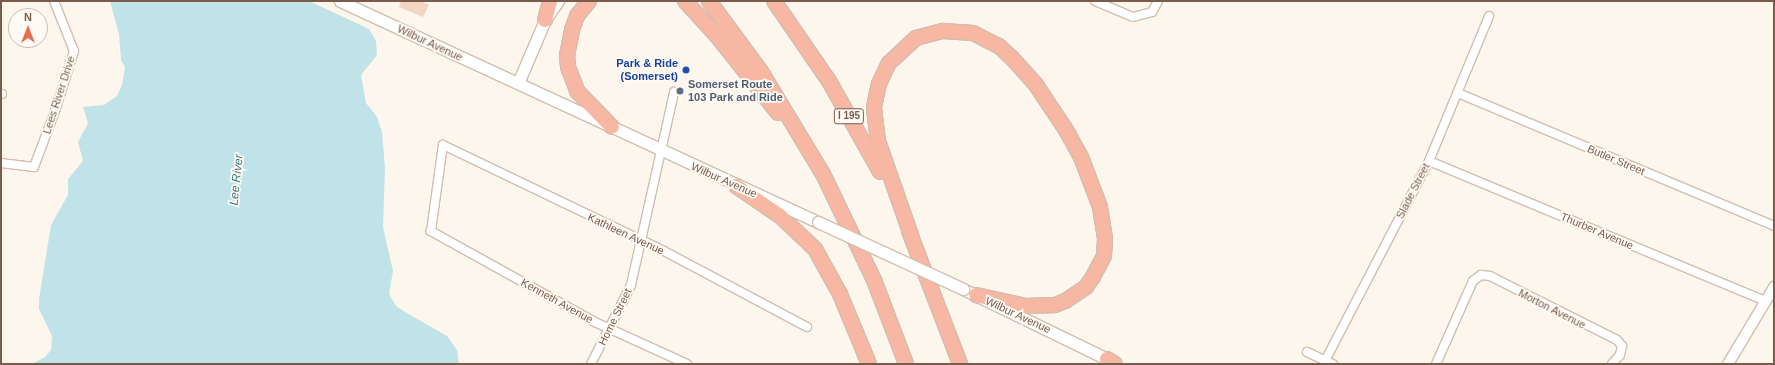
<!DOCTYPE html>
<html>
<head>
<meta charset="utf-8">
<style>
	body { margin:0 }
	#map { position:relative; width:1775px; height:365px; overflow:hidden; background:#fdf6ec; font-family:Arial,sans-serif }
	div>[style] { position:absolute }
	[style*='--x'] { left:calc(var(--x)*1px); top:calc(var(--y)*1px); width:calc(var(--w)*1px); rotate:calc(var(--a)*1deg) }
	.water>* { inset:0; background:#bfe3e8 }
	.building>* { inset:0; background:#f3d5c3 }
	.roads { filter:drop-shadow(1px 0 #d1beb0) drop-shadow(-1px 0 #d1beb0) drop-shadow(0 1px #d1beb0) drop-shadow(0 -1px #d1beb0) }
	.minor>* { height:8px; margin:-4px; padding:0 4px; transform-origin:4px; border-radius:4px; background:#fff }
	.tertiary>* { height:10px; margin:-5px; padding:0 5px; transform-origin:5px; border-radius:5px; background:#fff }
	.secondary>* { height:11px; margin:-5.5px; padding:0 5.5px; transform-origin:5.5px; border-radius:5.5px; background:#fff }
	.motorway>* { height:14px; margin:-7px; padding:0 7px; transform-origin:7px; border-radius:7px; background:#f7b7a3 }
	.bridges { filter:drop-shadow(1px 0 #d6c0b0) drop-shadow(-1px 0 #d6c0b0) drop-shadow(0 1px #d6c0b0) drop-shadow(0 -1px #d6c0b0) }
	.secondary-bridge>* { height:11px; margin:-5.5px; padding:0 5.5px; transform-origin:5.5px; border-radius:5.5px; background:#fff }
	.dots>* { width:11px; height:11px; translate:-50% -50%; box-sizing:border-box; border:2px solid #fffaf3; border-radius:50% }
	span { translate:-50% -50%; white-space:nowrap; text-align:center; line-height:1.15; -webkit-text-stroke:3.5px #fffaf3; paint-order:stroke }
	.shield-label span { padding:1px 3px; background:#fffaf3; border:1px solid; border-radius:3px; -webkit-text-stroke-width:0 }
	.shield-label { font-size:10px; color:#7a5c4d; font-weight:700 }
	.street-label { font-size:11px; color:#7a5c4d }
	.transit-label { font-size:11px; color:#164399; font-weight:700 }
	.right { translate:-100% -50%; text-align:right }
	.service-label { font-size:11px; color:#4e5e75; font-weight:700 }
	.left { translate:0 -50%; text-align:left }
	.water-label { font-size:12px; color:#437c86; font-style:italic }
	.frame { position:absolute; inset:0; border:2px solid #7a5c4d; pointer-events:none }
	.north { position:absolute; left:8px; top:8px; width:40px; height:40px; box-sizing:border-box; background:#fffaf3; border:1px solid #cabbb1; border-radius:50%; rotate:0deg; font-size:11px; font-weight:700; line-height:16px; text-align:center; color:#7a5c4d }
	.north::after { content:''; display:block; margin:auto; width:14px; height:18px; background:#e76f51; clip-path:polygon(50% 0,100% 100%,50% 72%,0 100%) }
</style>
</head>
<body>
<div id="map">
	<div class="water">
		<i style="clip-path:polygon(110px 1px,309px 1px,369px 29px,376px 41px,377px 55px,361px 75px,366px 103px,377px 117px,382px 132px,385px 168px,383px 227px,393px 271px,389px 294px,396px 306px,405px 312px,447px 336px,457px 350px,459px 364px,32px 364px,45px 357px,51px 350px,52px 336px,39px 309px,39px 299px,51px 225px,68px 195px,68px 179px,83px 161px,78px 142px,88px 123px,83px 107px,104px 105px,117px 96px,122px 85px,125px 67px,121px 60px,119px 34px)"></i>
	</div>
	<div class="building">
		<i style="clip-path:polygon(401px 1px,420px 1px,429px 5px,423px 17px,399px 7px)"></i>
	</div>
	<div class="roads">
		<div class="minor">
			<i style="--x:1095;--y:1;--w:41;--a:22.8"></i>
			<i style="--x:1133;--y:17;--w:20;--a:-15"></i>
			<i style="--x:1152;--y:12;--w:13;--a:-61"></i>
			<i style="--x:1458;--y:93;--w:343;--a:22.8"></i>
			<i style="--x:1;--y:94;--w:1;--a:0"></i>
			<i style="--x:1429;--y:161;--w:364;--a:22.6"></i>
			<i style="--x:1;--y:163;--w:33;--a:7"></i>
			<i style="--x:34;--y:167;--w:60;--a:-69.4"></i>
			<i style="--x:55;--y:111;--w:63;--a:-72.4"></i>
			<i style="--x:74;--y:51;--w:54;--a:-111.8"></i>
			<i style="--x:1307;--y:352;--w:29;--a:25"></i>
			<i style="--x:1326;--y:359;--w:223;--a:-62.5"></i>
			<i style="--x:1429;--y:161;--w:157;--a:-67.5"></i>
			<i style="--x:591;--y:364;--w:89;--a:-63.1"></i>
			<i style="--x:631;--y:285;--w:198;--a:-77.4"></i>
			<i style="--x:687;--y:364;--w:101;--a:-155.5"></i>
			<i style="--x:595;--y:322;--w:188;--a:-151"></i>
			<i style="--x:431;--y:231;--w:87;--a:-82.1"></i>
			<i style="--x:443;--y:145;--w:245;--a:25.6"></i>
			<i style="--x:664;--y:251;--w:162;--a:28"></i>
			<i style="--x:1436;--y:364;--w:91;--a:-66"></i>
			<i style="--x:1473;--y:281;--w:10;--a:-37"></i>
			<i style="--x:1481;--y:275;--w:9;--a:6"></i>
			<i style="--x:1490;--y:276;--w:142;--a:26.7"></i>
			<i style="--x:1617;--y:340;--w:8;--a:50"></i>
			<i style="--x:1622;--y:346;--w:9;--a:103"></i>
			<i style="--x:1620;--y:355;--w:12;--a:132"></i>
		</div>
		<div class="tertiary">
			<i style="--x:1728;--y:364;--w:90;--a:-59.1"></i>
		</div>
		<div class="secondary">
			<i style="--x:340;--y:1;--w:527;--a:24.81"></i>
			<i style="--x:518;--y:83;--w:69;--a:-66.8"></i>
			<i style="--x:545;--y:20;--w:23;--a:-56"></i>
			<i style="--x:963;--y:289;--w:160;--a:25.9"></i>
		</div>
		<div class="motorway">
			<i style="--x:589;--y:1;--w:19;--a:129"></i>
			<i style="--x:577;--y:16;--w:15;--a:110"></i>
			<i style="--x:572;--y:30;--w:25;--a:101"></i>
			<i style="--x:567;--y:55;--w:12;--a:85"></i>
			<i style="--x:568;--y:67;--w:26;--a:69"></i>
			<i style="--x:577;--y:91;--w:50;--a:45.8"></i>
			<i style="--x:685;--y:1;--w:47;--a:47.6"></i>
			<i style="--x:717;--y:36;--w:98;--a:51.6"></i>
			<i style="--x:709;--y:1;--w:89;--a:53.6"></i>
			<i style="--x:762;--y:73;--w:118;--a:58.9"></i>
			<i style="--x:823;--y:174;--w:118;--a:64.3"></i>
			<i style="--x:874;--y:280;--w:90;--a:69.1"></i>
			<i style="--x:774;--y:1;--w:97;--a:55.5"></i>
			<i style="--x:829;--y:81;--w:104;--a:60.7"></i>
			<i style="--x:545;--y:20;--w:20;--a:-75"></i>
			<i style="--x:736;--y:186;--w:53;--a:34.3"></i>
			<i style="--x:780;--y:216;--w:48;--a:43.3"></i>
			<i style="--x:815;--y:249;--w:51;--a:60.9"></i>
			<i style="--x:840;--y:294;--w:76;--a:67.5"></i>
			<i style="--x:909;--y:231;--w:142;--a:69"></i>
			<i style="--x:912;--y:238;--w:103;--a:-109.3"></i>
			<i style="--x:878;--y:141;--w:34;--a:-97"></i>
			<i style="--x:874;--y:107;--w:24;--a:-78"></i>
			<i style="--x:879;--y:84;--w:23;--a:-65"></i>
			<i style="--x:889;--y:63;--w:37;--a:-43"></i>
			<i style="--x:916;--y:38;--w:28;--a:-15"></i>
			<i style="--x:943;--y:31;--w:30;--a:4"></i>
			<i style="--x:973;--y:33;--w:29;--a:27"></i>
			<i style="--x:999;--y:46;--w:18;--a:43"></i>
			<i style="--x:1012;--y:58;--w:36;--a:48"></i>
			<i style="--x:1036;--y:85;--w:54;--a:56.3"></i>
			<i style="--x:1066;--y:130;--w:31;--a:61"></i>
			<i style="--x:1081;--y:157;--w:53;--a:69.2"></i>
			<i style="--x:1100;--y:207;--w:33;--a:81"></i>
			<i style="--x:1105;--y:240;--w:16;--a:94"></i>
			<i style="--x:1104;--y:256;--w:24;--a:118"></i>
			<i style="--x:1093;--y:277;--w:12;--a:125"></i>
			<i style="--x:1086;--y:287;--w:25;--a:146"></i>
			<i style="--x:1065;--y:301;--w:11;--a:158"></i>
			<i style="--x:1055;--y:305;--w:29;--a:178"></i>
			<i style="--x:1026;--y:306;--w:51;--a:-167.6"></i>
			<i style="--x:1107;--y:359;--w:9;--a:32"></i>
		</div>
	</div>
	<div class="bridges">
		<div class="secondary-bridge">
			<i style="--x:818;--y:222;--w:160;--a:24.8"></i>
		</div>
	</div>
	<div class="dots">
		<i style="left:686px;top:70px;background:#1a4fb4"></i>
		<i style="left:680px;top:91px;background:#5c6f8a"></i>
	</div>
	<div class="shield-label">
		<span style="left:849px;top:116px">I 195</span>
	</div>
	<div class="street-label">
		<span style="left:430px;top:43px;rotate:25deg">Wilbur Avenue</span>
		<span style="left:59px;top:95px;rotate:-72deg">Lees River Drive</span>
		<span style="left:1616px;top:160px;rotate:23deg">Butler Street</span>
		<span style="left:724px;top:180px;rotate:24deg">Wilbur Avenue</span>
		<span style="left:1413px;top:191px;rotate:-63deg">Slade Street</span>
		<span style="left:1597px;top:231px;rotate:23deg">Thurber Avenue</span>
		<span style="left:626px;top:234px;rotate:25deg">Kathleen Avenue</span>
		<span style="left:557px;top:301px;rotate:29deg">Kenneth Avenue</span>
		<span style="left:1552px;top:309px;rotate:27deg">Morton Avenue</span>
		<span style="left:1018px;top:315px;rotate:25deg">Wilbur Avenue</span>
		<span style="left:615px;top:317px;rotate:-64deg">Home Street</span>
	</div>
	<div class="transit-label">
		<span class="right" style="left:678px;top:70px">Park &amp; Ride<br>(Somerset)</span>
	</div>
	<div class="service-label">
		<span class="left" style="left:688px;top:91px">Somerset Route<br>103 Park and Ride</span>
	</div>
	<div class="water-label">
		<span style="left:237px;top:180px;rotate:-84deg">Lee River</span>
	</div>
	<div class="frame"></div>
	<div class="north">N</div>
</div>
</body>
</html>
